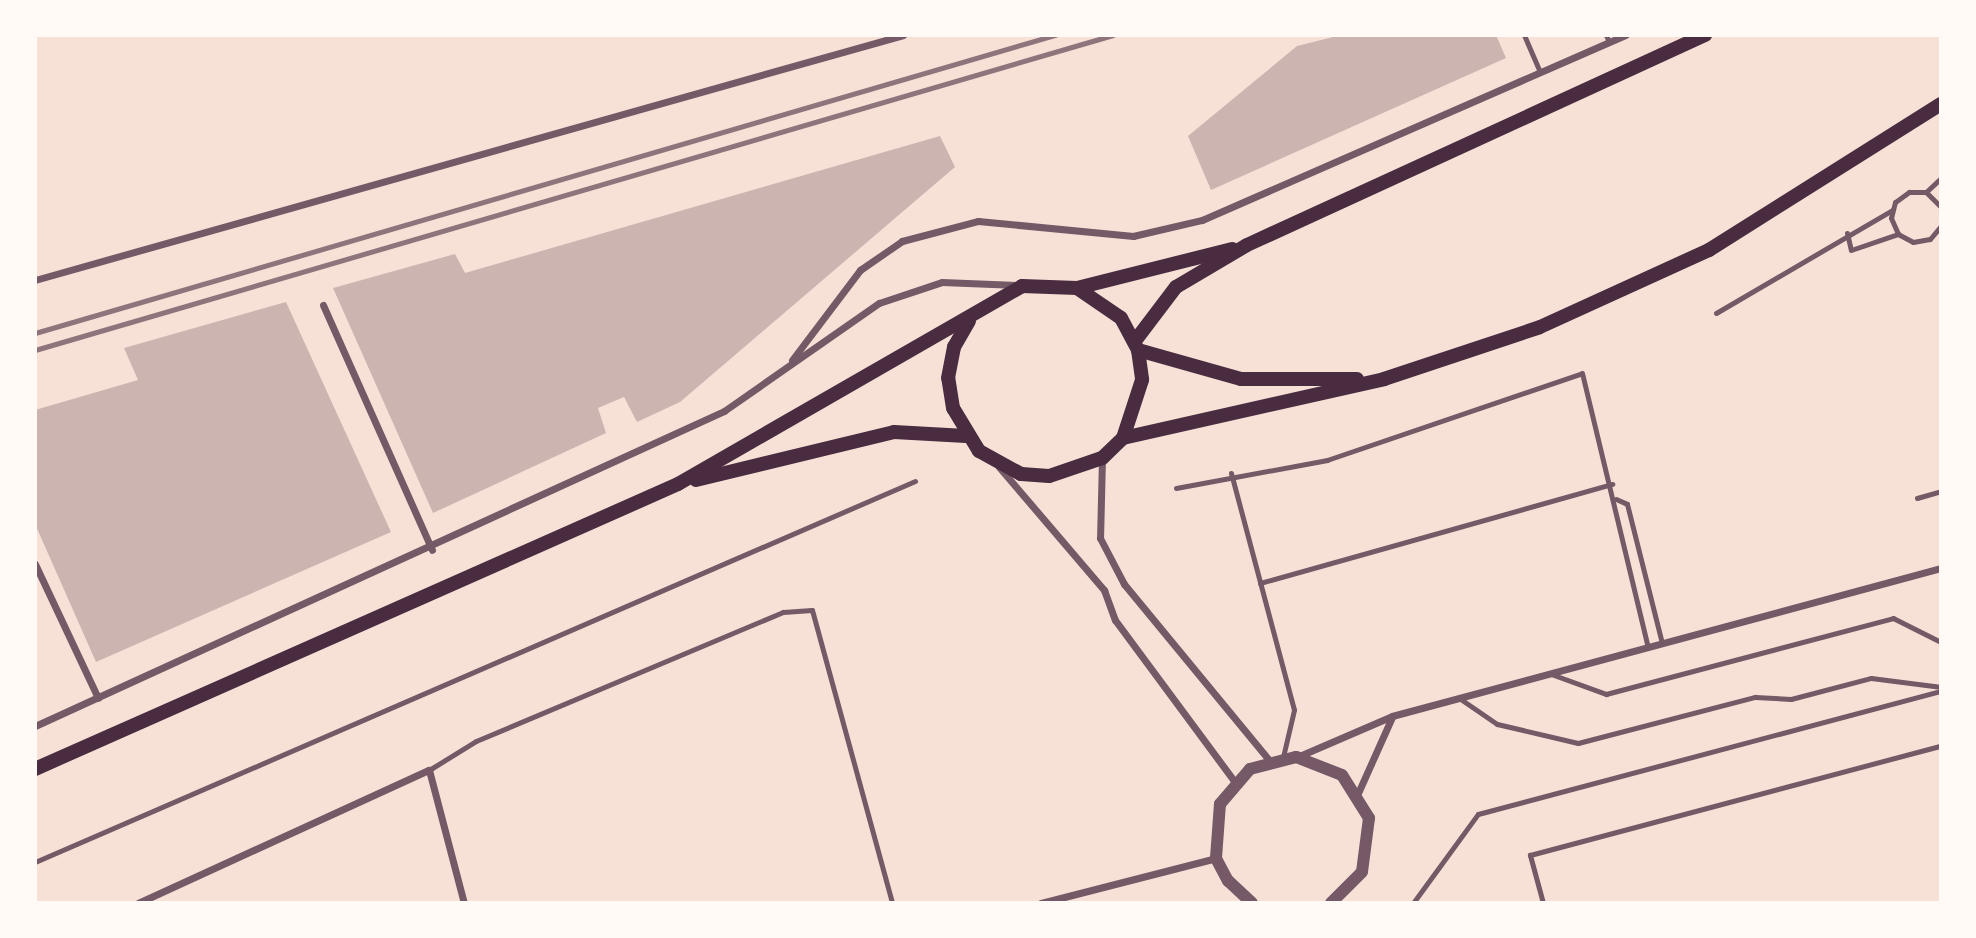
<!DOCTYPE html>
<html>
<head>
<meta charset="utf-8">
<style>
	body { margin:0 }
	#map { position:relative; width:1976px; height:938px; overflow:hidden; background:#f7e1d7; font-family:"Varela Round",sans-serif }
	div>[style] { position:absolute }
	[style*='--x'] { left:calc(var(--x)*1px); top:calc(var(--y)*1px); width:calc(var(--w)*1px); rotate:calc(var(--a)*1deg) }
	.building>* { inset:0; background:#ccb4b1 }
	.service>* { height:5px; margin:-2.5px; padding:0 2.5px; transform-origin:2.5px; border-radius:2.5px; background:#755966 }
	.minor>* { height:7px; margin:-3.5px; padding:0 3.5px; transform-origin:3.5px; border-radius:3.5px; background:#755966 }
	.tertiary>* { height:12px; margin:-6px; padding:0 6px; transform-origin:6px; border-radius:6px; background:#755966 }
	.secondary>* { height:14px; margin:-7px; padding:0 7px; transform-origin:7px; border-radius:7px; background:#4a2c40 }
	.rail>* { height:5px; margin:-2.5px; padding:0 2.5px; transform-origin:2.5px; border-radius:2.5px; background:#8f747c }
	span { translate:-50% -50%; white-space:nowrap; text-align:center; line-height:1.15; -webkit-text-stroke:6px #fffaf5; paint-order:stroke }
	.frame { position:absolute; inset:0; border:37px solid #fffaf5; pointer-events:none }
</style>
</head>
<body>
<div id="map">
	<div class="building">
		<i style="clip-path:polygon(1341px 35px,1496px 35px,1506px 58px,1211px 190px,1188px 136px,1297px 46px)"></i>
		<i style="clip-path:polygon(940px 136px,955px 167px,680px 402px,637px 422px,624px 397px,598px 408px,606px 433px,433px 513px,333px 288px,455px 254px,465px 273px)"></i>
		<i style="clip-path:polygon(286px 302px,391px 532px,96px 662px,35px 524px,35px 410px,138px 380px,124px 348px)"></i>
	</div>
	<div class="service">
		<i style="--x:1524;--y:35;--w:40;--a:66.6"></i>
		<i style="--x:1606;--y:35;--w:8;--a:67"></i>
		<i style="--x:1926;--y:192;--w:21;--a:-43"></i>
		<i style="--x:1941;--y:207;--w:21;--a:-135"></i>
		<i style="--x:1926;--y:192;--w:17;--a:180"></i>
		<i style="--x:1909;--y:192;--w:17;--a:144"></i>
		<i style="--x:1895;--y:202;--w:16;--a:104"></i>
		<i style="--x:1891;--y:218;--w:17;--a:66"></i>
		<i style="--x:1898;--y:234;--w:17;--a:28"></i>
		<i style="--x:1913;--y:242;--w:17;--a:-10"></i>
		<i style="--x:1930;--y:239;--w:17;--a:-50"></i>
		<i style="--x:1847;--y:233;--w:17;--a:77"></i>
		<i style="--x:1851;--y:250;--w:50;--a:-18.8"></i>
		<i style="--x:1716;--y:313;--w:204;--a:-30.3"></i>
		<i style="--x:1231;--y:473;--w:245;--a:75.1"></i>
		<i style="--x:1294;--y:710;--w:48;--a:103.2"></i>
		<i style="--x:1176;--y:488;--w:154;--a:-10.5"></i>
		<i style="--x:1327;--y:460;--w:269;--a:-18.8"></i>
		<i style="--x:1582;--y:373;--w:282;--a:76.5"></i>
		<i style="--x:1917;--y:498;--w:25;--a:-16"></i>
		<i style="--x:1616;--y:499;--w:12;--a:24"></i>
		<i style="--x:1627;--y:504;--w:143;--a:75.9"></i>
		<i style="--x:1260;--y:583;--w:366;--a:-15.7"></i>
		<i style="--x:1551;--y:674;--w:59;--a:20"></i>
		<i style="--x:1606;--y:694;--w:297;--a:-14.8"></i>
		<i style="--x:1893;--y:618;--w:54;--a:26.6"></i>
		<i style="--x:1459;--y:698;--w:46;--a:34.4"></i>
		<i style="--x:1497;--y:724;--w:83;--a:13.2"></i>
		<i style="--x:1578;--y:743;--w:183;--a:-14.6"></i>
		<i style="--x:1755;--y:697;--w:36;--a:3"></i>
		<i style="--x:1791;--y:699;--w:83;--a:-14.7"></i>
		<i style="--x:1871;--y:678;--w:71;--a:7.3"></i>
		<i style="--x:429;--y:770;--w:55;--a:-31.7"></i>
		<i style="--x:476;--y:741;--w:333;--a:-22.8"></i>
		<i style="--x:783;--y:612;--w:29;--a:-4"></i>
		<i style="--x:812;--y:610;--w:304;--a:74.7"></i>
		<i style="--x:35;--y:862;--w:959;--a:-23.41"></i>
		<i style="--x:1413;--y:903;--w:110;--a:-53.9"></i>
		<i style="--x:1478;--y:814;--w:479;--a:-14.9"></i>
		<i style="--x:1543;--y:903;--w:50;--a:-105.2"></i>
		<i style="--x:1530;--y:855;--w:425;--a:-14.9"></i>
	</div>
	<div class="minor">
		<i style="--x:35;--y:280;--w:902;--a:-15.76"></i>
		<i style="--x:323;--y:305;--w:268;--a:66"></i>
		<i style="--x:792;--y:360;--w:113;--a:-52.9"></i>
		<i style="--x:860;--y:270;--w:51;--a:-34.6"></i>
		<i style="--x:902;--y:241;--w:79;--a:-14.7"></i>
		<i style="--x:978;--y:221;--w:156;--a:5.5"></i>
		<i style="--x:1133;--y:236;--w:71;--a:-13.1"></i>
		<i style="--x:1202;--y:220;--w:462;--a:-23.6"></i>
		<i style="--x:1102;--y:458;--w:80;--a:91.4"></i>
		<i style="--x:1100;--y:538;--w:52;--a:62.4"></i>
		<i style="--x:1124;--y:584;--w:229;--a:50.5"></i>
		<i style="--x:999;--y:467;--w:162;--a:49.5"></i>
		<i style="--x:1104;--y:590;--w:32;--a:70"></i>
		<i style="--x:1115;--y:620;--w:202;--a:53.5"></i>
		<i style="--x:35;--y:564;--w:148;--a:64.8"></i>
		<i style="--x:35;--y:726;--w:758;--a:-24.57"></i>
		<i style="--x:724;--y:411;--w:189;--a:-34.9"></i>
		<i style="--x:879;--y:303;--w:66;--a:-18.4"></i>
		<i style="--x:942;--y:282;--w:75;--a:2.3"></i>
		<i style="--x:1297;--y:757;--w:103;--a:-23.3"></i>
		<i style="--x:1392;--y:716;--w:569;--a:-15.09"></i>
		<i style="--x:1358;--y:793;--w:83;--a:-65.9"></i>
		<i style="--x:138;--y:903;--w:320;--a:-24.6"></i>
		<i style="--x:429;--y:770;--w:138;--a:75.3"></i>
		<i style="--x:1041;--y:903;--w:181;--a:-14.4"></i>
	</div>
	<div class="tertiary">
		<i style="--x:1252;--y:903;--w:33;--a:-137"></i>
		<i style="--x:1228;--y:881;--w:26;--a:-118"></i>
		<i style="--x:1216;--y:858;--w:54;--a:-85.8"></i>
		<i style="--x:1220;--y:804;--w:46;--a:-49.4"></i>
		<i style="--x:1250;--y:769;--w:48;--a:-14.6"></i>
		<i style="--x:1296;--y:757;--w:49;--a:21.4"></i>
		<i style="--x:1342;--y:775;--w:51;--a:57.9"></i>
		<i style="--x:1369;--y:818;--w:54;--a:97.4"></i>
		<i style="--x:1362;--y:872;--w:44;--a:135"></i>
	</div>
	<div class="secondary">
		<i style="--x:1077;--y:288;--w:160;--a:-14.1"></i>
		<i style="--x:1135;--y:341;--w:68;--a:-52.8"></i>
		<i style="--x:1176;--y:287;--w:82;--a:-30.6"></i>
		<i style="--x:1247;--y:245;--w:504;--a:-24.63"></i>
		<i style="--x:1138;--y:350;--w:107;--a:15.7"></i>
		<i style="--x:1241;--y:379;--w:116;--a:0"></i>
		<i style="--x:1123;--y:438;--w:268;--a:-12.7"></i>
		<i style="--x:1384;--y:379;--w:164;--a:-18.4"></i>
		<i style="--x:1540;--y:327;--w:186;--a:-24.5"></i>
		<i style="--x:1709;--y:250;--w:274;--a:-32.2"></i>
		<i style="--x:696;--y:480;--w:204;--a:-13.6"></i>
		<i style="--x:894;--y:432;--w:72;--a:3.2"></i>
		<i style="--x:35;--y:769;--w:703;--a:-23.9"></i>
		<i style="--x:678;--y:484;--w:397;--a:-29.9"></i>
		<i style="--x:1022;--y:286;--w:55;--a:2.1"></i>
		<i style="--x:1077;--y:288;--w:53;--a:34.3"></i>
		<i style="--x:1121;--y:318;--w:36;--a:62"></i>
		<i style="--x:1138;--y:350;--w:30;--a:82"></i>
		<i style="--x:1142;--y:380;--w:61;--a:108.1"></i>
		<i style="--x:1123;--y:438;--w:29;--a:136"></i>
		<i style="--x:1102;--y:458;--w:56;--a:161.2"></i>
		<i style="--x:1049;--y:476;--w:28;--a:-176"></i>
		<i style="--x:1021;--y:474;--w:48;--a:-151.3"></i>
		<i style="--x:979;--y:451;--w:50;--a:-121.2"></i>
		<i style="--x:953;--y:408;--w:30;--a:-99"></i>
		<i style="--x:948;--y:378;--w:32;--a:-79"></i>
		<i style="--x:954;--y:347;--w:30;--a:-60"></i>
	</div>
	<div class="rail">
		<i style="--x:35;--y:333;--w:1063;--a:-16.29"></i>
		<i style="--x:35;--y:350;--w:1123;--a:-16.29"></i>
	</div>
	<div class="frame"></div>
</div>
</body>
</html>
